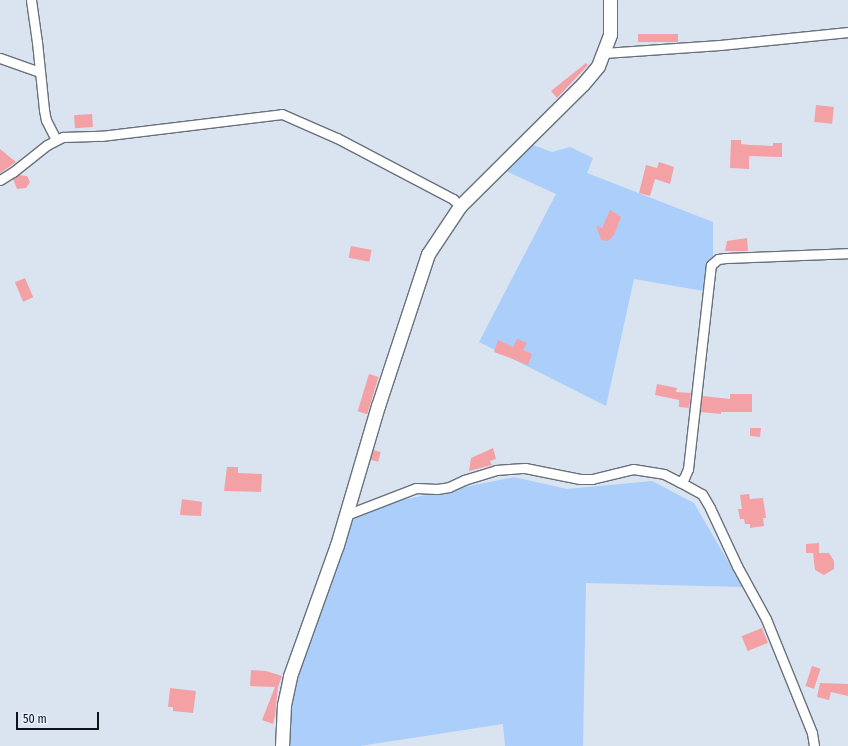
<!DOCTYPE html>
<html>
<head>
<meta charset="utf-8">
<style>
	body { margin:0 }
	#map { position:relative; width:848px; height:746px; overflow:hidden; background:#dae3f0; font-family:"Fira Sans Condensed",sans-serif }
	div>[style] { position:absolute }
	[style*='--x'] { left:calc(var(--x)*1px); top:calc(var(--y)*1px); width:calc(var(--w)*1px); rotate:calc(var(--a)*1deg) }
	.green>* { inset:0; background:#abcefa }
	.building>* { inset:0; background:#f4a1a6; transform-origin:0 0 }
	.roads { filter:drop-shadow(1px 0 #68717b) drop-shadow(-1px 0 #68717b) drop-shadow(0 1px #68717b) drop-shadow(0 -1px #68717b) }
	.street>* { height:9px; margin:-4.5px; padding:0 4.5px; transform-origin:4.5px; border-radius:4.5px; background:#fff }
	.secondary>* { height:13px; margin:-6.5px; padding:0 6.5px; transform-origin:6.5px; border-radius:6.5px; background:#fff }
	span { translate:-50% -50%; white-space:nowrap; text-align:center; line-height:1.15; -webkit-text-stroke:3px #e7f1fd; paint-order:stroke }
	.scale { position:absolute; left:16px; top:712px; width:83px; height:18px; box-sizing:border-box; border:2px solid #101317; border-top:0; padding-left:5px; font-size:12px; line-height:14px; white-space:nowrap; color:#101317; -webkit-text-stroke:3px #e7f1fd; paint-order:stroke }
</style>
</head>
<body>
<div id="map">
	<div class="green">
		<i style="clip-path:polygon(533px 145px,552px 152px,570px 147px,593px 158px,587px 173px,713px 222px,713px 262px,704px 291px,634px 279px,606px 406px,479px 342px,556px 194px,506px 171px)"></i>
		<i style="clip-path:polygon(514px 477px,567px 489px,652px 481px,694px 503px,743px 587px,586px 583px,583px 746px,505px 746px,503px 724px,360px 746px,290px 746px,292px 692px,354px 517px,392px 502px)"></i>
	</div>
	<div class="building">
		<i style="left:678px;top:34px;width:8px;height:40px;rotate:90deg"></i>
		<i style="clip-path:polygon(586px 63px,588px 65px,557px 98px,551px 91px)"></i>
		<i style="left:816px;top:105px;width:18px;height:17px;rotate:6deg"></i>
		<i style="left:92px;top:114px;width:13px;height:18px;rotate:86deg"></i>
		<i style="clip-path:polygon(731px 140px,741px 140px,741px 144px,750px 145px,773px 146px,773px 143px,782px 143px,782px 157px,749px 156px,749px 169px,730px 168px)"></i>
		<i style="clip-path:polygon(0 149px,16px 162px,0 173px)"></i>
		<i style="clip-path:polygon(659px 162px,674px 167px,670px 184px,655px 179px,650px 196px,639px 193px,646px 165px,657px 168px)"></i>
		<i style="clip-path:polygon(19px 175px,27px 176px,30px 182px,26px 188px,17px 189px,13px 179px)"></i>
		<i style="clip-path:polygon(610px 210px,621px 217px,614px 235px,608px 241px,601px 240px,596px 225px,602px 228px)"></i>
		<i style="clip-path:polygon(747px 238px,748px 251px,725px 251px,727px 241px)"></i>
		<i style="left:351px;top:246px;width:21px;height:12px;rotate:11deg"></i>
		<i style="left:25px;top:278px;width:21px;height:11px;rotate:67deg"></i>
		<i style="clip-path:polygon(517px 339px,527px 343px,523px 350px,532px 354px,528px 365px,494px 352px,498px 340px,513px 347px)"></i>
		<i style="left:369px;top:374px;width:10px;height:39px;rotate:17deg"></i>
		<i style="clip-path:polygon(657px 384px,677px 388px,676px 392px,691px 393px,689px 408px,679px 407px,679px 400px,655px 395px)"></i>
		<i style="clip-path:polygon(730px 394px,752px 394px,752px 412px,721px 412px,721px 414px,700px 412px,702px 396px,730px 399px)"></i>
		<i style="clip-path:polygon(750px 428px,761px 428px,760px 437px,750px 436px)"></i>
		<i style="clip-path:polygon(493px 448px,496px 459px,490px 461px,492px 465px,469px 471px,471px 458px)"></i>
		<i style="left:373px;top:450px;width:8px;height:10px;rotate:14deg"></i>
		<i style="clip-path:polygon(227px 467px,238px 467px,238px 473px,262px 474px,261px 492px,224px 491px)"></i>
		<i style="clip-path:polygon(749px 494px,750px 499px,763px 498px,766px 518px,763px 518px,764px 526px,750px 528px,750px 524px,745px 524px,744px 519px,740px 519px,738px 509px,742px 509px,740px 495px)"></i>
		<i style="clip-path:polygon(182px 499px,202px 502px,201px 516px,180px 515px)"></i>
		<i style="clip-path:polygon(819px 543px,819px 553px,814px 553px,829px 553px,834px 561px,834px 569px,824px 575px,815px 570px,813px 553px,806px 553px,806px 544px)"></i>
		<i style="left:762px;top:628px;width:16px;height:22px;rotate:68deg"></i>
		<i style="left:812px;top:666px;width:9px;height:21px;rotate:18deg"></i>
		<i style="clip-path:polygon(251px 670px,266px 671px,282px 676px,278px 687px,275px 716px,273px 724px,262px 720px,275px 687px,250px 686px)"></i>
		<i style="clip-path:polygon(820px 683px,848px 684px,848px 696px,831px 692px,829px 700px,817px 697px)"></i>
		<i style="clip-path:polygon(170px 688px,196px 691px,193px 713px,173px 711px,173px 707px,168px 707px)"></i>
	</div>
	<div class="roads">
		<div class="street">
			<i style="--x:31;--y:0;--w:42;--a:81.9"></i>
			<i style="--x:37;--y:42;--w:68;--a:84.1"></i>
			<i style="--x:44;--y:110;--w:10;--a:79"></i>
			<i style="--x:46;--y:120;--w:22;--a:63"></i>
			<i style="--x:604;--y:53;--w:116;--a:-3.9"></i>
			<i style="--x:720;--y:45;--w:129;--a:-5.8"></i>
			<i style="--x:0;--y:58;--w:42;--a:19.3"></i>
			<i style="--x:0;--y:180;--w:15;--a:-32"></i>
			<i style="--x:13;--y:172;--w:43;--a:-38.5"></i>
			<i style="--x:47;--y:145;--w:18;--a:-27"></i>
			<i style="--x:63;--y:137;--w:38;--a:-2"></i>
			<i style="--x:101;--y:136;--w:182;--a:-6.9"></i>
			<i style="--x:282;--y:114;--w:60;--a:23.6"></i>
			<i style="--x:337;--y:138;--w:131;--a:27.7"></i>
			<i style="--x:453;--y:199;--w:10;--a:45"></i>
			<i style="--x:680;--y:482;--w:6;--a:-45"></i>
			<i style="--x:684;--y:478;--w:10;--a:-66"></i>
			<i style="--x:688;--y:469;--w:205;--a:-83.6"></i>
			<i style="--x:711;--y:265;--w:9;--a:-41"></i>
			<i style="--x:718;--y:259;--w:7;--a:-8"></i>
			<i style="--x:725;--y:258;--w:123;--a:-2.3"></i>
			<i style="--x:346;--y:515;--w:75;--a:-21.1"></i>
			<i style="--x:416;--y:488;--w:21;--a:3"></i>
			<i style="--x:437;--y:489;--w:12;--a:-9"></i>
			<i style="--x:449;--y:487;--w:17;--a:-25"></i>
			<i style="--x:464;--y:480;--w:34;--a:-17"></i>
			<i style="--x:496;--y:470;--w:13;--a:-4"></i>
			<i style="--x:509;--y:469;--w:16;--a:-4"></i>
			<i style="--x:525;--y:468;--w:56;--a:11.3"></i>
			<i style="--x:580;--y:479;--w:12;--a:0"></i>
			<i style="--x:592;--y:479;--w:42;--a:-13.7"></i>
			<i style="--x:633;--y:469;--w:31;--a:9"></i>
			<i style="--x:664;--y:474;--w:18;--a:27"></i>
			<i style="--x:680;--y:482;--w:25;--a:29"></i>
			<i style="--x:702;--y:494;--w:16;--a:60"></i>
			<i style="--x:710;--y:508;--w:64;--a:65"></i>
			<i style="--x:737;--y:566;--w:60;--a:61.3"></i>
			<i style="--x:766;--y:619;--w:123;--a:68"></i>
			<i style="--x:812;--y:733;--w:13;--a:81"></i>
		</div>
		<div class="secondary">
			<i style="--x:282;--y:746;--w:41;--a:-87.2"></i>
			<i style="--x:284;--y:705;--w:30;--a:-78"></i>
			<i style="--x:290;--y:676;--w:139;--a:-70.3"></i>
			<i style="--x:337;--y:545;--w:145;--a:-73.6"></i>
			<i style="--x:378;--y:406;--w:160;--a:-71.8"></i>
			<i style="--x:428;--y:254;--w:58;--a:-56.3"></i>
			<i style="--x:460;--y:206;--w:173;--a:-44.8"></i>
			<i style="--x:583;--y:84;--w:23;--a:-50"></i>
			<i style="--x:598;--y:66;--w:34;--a:-69"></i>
			<i style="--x:610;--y:34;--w:34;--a:-90"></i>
		</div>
	</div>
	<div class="scale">50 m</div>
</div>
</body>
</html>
